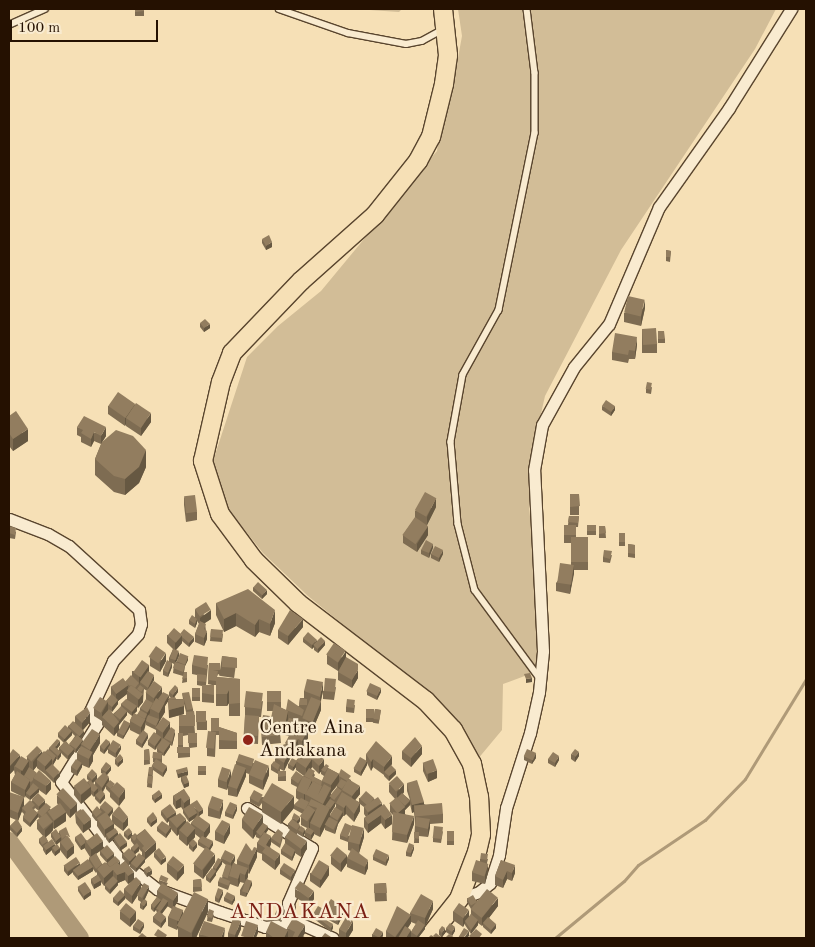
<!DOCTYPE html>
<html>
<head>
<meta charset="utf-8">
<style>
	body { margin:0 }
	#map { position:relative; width:815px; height:947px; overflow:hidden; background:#f6e0b6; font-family:"Old Standard TT",serif }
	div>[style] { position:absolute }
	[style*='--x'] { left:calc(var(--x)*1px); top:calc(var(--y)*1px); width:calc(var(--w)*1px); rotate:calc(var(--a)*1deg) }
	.green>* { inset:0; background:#d2bd97 }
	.stream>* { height:3px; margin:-1.5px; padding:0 1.5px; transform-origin:1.5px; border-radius:1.5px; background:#af9a78 }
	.river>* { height:18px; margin:-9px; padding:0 9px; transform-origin:9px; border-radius:9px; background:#af9a78 }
	.roads { filter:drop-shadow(1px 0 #59452e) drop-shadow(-1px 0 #59452e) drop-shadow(0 1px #59452e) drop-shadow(0 -1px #59452e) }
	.service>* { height:5.5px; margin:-2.75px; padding:0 2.75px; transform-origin:2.75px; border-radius:2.75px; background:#f9ebd0 }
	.minor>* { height:11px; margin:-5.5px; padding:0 5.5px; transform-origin:5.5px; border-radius:5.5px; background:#f9ebd0 }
	.primary>* { height:18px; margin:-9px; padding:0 9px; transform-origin:9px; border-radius:9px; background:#f6e0b6 }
	.wall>* { inset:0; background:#7e6c52; transform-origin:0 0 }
	.shaded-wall>* { inset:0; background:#665842 }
	.building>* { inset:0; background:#927d5f; transform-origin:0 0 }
	.dots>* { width:14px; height:14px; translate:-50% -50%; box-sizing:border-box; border:2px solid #f9ebd0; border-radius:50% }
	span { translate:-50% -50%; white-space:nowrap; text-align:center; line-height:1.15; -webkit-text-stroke:4.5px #f9ebd0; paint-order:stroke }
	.poi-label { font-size:20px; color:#251101 }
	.left { translate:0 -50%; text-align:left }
	.quarter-label { font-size:22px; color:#7a1f14; letter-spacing:1px }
	.frame { position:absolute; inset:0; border:10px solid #251101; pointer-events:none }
	.scale { position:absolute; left:10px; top:20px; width:148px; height:22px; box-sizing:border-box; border:2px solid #251101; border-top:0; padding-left:6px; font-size:15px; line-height:18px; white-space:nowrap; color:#251101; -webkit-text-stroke:4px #f9ebd0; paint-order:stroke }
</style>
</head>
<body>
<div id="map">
	<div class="green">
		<i style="clip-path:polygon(355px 9px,402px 9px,399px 12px)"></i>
		<i style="clip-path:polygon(458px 9px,776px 9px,755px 49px,621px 250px,545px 396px,535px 440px,529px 506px,536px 579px,538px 671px,503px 684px,502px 730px,477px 760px,401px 672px,308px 596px,263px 553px,228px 509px,213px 461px,247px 357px,278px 326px,321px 291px,437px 151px,441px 117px,451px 96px,462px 36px)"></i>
	</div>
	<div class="stream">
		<i style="--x:555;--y:938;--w:89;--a:-39.6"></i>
		<i style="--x:624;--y:881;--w:21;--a:-49"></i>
		<i style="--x:638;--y:865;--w:81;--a:-33.9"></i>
		<i style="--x:705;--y:820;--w:57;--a:-45.7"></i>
		<i style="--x:745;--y:779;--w:117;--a:-58.6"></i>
	</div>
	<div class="river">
		<i style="--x:9;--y:841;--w:120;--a:53.8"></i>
	</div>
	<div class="roads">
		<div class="service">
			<i style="--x:279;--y:9;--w:73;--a:19.2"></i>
			<i style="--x:348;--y:33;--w:59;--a:10.7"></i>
			<i style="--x:406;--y:44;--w:16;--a:-11"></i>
			<i style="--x:422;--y:41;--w:23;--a:-29"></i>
			<i style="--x:527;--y:9;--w:64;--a:82.9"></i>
			<i style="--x:535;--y:73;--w:60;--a:90"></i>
			<i style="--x:535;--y:133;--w:181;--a:101.5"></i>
			<i style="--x:499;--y:310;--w:74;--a:119"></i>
			<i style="--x:463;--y:375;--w:68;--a:100.2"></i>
			<i style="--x:451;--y:442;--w:82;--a:85.1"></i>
			<i style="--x:458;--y:524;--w:68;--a:75.6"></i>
			<i style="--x:475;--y:590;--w:108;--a:53.7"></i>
			<i style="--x:9;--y:25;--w:39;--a:-24"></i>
		</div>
		<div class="minor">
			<i style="--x:9;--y:519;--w:42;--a:21"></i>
			<i style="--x:48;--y:534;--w:24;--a:30"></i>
			<i style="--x:69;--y:546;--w:95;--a:42.4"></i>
			<i style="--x:139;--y:610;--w:14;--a:82"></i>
			<i style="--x:141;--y:624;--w:10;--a:107"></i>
			<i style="--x:138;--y:634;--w:37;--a:133"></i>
			<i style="--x:113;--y:661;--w:55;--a:114.7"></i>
			<i style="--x:90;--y:711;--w:15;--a:62"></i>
			<i style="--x:97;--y:724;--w:68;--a:121.8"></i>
			<i style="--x:61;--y:782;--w:99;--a:52.8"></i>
			<i style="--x:121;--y:861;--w:46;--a:37.9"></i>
			<i style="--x:157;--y:889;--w:67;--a:20.1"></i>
			<i style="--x:220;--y:912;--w:47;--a:18.4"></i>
			<i style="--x:265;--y:927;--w:34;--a:-7"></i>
			<i style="--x:299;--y:923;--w:37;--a:24"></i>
			<i style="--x:247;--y:808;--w:76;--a:31.6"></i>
			<i style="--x:312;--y:848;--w:60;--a:113.6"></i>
			<i style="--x:288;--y:903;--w:20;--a:84"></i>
			<i style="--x:459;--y:899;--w:21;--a:-19"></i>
			<i style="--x:479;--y:892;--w:14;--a:-39"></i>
			<i style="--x:490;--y:883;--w:29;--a:-72"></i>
			<i style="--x:499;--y:855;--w:48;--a:-81.5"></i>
			<i style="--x:506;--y:808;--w:79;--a:-72.3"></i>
			<i style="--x:530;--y:733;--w:42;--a:-77.6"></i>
			<i style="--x:539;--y:692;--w:41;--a:-84.4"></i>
			<i style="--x:543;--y:651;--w:181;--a:-92.8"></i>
			<i style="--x:534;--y:470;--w:46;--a:-79.9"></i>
			<i style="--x:542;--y:425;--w:66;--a:-61.1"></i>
			<i style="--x:574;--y:367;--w:55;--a:-50.9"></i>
			<i style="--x:609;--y:324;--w:127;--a:-66.9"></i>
			<i style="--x:659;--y:207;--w:121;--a:-54.7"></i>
			<i style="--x:729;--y:108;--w:117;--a:-57.9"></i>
		</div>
		<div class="primary">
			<i style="--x:428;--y:938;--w:50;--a:-51.5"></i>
			<i style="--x:459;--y:899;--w:50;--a:-69"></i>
			<i style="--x:477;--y:852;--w:18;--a:-77"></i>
			<i style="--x:481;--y:834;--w:37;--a:-93"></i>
			<i style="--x:479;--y:797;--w:34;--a:-102"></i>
			<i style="--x:472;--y:764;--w:39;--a:-119"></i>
			<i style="--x:453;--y:730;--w:40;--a:-133"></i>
			<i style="--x:426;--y:701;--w:161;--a:-142.6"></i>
			<i style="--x:298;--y:603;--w:62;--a:-135.7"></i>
			<i style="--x:254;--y:560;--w:57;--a:-126.5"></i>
			<i style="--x:220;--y:514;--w:56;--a:-107.8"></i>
			<i style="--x:203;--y:461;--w:81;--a:-77.2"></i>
			<i style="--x:221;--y:382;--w:31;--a:-69"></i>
			<i style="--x:232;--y:353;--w:100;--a:-46.2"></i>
			<i style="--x:301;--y:281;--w:99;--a:-41.7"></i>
			<i style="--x:375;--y:215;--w:69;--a:-51.5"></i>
			<i style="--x:418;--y:161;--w:27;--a:-62"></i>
			<i style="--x:431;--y:137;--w:55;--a:-76.2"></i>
			<i style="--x:444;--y:84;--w:29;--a:-82"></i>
			<i style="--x:448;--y:55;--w:46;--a:-96.2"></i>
		</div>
	</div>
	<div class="wall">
		<i style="left:135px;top:9px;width:9px;height:7px"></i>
		<i style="clip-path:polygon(262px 239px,272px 247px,266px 250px,262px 243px)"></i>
		<i style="clip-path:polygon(666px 250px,671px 251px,670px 262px,666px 261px)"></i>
		<i style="clip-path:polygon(645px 308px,641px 326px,624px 322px,624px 313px)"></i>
		<i style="clip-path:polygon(200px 323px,210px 328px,204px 332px,200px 327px)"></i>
		<i style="clip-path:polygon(642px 329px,657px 344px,657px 353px,642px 353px)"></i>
		<i style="clip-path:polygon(658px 331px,665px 339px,665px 343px,658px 343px)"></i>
		<i style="clip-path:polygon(637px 345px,635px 359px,629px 359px,628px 363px,612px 360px,612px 352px)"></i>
		<i style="clip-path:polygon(652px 387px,651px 394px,646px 393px,646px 389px)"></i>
		<i style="clip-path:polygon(135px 405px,151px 422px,141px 436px,126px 426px,126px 424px,125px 426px,108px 414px,108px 406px)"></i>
		<i style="clip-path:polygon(602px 406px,615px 410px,611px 416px,602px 410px)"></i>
		<i style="clip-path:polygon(9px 416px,28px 441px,13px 451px,9px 446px)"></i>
		<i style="clip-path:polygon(77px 427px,106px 436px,102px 442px,146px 467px,139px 483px,125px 495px,114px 492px,95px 475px,95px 459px,101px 444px,94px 441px,91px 447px,81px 442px,81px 437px,77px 435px)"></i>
		<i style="left:570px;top:494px;width:9px;height:21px"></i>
		<i style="clip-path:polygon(184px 497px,197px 512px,197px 520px,186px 522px,184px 505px)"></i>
		<i style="clip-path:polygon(436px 507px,427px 525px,428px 535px,417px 552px,403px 543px,403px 535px,415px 518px,415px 511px)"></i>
		<i style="clip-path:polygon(569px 516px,579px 516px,578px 527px,576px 527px,576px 537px,588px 537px,588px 570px,574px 570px,570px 594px,556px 591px,556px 583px,571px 565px,571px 543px,564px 543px,564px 525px,568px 525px)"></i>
		<i style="left:587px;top:525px;width:9px;height:10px"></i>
		<i style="clip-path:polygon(9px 526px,16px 532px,15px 539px,9px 538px)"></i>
		<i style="clip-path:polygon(599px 526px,605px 526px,606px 538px,599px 538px)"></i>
		<i style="left:619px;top:533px;width:6px;height:13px"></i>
		<i style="clip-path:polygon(433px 544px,429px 558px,421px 554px,421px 550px)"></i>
		<i style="clip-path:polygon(628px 544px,635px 545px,635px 558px,628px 557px)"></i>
		<i style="clip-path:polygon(431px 554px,443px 554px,439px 562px,431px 558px)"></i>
		<i style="clip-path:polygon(612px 555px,610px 563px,603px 562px,603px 557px)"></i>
		<i style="clip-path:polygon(253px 587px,267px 594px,262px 599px,253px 591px)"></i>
		<i style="clip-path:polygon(216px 603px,275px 623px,270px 636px,259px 632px,255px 637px,236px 626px,224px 632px,216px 615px)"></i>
		<i style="clip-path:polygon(195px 609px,211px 619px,205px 623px,207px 639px,204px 646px,195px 642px,195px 634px,199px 624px,197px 621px,197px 623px,195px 628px,189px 624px,189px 620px,195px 617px)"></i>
		<i style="clip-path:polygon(303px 627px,288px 645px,278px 638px,278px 630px)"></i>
		<i style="clip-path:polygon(211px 629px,223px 634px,222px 642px,210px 641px)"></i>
		<i style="clip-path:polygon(180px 634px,194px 641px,189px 647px,182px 641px,182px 643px,176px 650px,179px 656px,176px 662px,177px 662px,177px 661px,188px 660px,185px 666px,184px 672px,187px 678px,187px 682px,182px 683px,183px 676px,173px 673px,174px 664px,172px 663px,172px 667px,168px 677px,163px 675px,163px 670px,169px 661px,169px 658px,173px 649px,167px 643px,167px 635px)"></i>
		<i style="clip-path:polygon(303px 638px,317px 642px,325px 645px,318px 653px,314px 650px,314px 647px,312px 649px,303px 642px)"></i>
		<i style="clip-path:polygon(327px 655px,346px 658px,358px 678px,352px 688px,338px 680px,338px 671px,327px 664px)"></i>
		<i style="left:222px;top:656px;width:15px;height:20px;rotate:8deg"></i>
		<i style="clip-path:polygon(150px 657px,166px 661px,160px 672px,150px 666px)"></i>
		<i style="clip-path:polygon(209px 663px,220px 663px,220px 675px,218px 674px,217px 677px,240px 679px,240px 716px,229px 716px,229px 703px,227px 706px,216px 706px,216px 685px,214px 685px,214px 703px,202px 702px,202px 686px,197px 685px,197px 675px,192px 674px,192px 665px,208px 665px,206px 685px,212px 685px,208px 684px)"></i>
		<i style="clip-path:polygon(evenodd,132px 671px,149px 672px,154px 680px,150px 686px,169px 698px,171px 698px,169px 696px,169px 692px,178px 692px,174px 697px,176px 699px,183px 699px,182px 693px,193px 709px,195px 733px,197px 733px,197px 747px,190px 748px,190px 757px,178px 758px,178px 733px,179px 733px,179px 717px,186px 716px,186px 712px,184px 704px,184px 714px,169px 718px,168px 701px,165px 706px,165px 712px,159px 721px,159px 723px,170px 728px,175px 734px,172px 746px,170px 745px,170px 747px,164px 756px,162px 755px,162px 763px,167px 770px,163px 777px,153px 770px,152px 788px,147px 787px,148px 774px,154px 762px,153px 762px,153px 752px,158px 753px,157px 752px,157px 748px,155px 750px,148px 745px,148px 741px,156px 733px,156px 730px,146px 725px,146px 721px,145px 727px,144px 731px,148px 738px,142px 748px,136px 744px,136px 740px,140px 735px,130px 730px,130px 721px,132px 716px,127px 712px,127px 715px,119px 725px,119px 729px,130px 727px,123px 739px,117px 736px,117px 732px,114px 736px,102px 725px,102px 721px,94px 716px,94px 708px,106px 701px,111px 695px,111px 687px,125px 682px,132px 676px,132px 671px,144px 689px,147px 691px,146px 693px,146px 700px,140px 708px,140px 711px,137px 715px,134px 714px,137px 711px,137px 707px,138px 708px,143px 702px,144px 689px,132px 671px,127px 694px,127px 699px,121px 704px,121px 707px,113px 714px,110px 710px,112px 712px,118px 704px,118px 701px,127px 694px,132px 671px,188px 735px,189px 747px,183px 747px,183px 736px,188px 735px)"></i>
		<i style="clip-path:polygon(336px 687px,334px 700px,323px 699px,323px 691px)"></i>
		<i style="left:192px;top:688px;width:8px;height:13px"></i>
		<i style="clip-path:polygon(281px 691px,281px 708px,286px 710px,299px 706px,300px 698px,304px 698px,304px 691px,323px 691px,321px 701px,321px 710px,312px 731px,302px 727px,302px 724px,296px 722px,296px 724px,308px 738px,302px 749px,298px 747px,293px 756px,291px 755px,284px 771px,280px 769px,280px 771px,286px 771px,286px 781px,278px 781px,278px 774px,271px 770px,271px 765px,275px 762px,275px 757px,285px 745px,289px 736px,285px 735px,285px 731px,285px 734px,280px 733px,281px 743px,262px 745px,261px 728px,270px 720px,268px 729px,270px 728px,270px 723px,273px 711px,267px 711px,267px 702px)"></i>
		<i style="clip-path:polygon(367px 691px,381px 692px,377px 700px,367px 695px)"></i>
		<i style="clip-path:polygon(263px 701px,261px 717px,259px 717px,258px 744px,244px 743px,245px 716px,245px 707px)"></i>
		<i style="clip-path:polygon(355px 705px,354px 713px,346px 712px,346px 707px)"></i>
		<i style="left:366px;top:709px;width:8px;height:13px"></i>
		<i style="left:375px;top:709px;width:6px;height:14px;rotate:9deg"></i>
		<i style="clip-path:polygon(196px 711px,207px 721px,207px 730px,197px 730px)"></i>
		<i style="clip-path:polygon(evenodd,75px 716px,90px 722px,83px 730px,84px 735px,81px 738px,83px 742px,100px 743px,93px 755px,93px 761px,89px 768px,82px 765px,82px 767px,77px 776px,71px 772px,71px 767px,77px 760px,77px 753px,81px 746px,76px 753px,74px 752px,74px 753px,68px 760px,61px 753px,61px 756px,58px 760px,56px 759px,56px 760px,53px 765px,60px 776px,54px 783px,45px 774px,37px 768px,37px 766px,33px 770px,51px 789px,46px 795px,39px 790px,39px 792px,30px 800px,26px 797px,26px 795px,24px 798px,24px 806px,32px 801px,32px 800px,45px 803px,51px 810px,58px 805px,57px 803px,57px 795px,77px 811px,70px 818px,66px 813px,66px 821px,54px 829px,53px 828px,53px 830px,51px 833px,59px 833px,59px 831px,70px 839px,74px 853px,67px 859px,60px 850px,60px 852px,55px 856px,52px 852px,52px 850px,46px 855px,43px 850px,43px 848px,39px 843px,39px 839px,43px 836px,37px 829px,37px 821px,40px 819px,38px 817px,30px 827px,23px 821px,23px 817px,24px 814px,22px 812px,22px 811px,18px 821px,22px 831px,17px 837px,10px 830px,10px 826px,16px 820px,9px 817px,9px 793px,23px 797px,11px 791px,11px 782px,15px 775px,14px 770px,9px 775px,9px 755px,27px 760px,27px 757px,45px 752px,49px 750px,49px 748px,60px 745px,57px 749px,59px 751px,59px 748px,64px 743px,58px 737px,58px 733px,68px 728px,68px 726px,75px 722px,75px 716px,72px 733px,75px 736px,69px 745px,66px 741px,72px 735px,72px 733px,75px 716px,35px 808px,39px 811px,37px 813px,34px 810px,35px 808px,75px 716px,51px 833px,51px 837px,56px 845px,60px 842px,60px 848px,48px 842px,46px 837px,51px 833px)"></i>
		<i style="clip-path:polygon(219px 718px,219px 735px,216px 735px,215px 757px,207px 756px,207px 748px,211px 731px)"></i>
		<i style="clip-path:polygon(219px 727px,237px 733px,237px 749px,219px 749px)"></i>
		<i style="clip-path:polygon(110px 745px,121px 749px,116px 758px,108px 753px,108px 749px,104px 754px,100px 751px,100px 746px)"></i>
		<i style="clip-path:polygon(149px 749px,150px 764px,144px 765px,144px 750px)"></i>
		<i style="clip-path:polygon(402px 751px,422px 754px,411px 767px,402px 759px)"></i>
		<i style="clip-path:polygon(evenodd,302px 753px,324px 766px,351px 780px,351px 781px,360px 794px,355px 800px,359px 802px,359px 798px,374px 799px,382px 806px,392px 824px,385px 829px,381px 823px,368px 833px,364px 827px,364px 818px,366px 817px,364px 814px,364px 807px,360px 804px,360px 811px,354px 822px,346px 814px,344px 816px,343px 816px,338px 824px,335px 834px,325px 830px,325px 827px,320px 837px,314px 834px,311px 840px,305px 836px,305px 833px,303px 837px,298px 834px,298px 832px,297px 835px,307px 849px,301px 857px,295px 853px,295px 854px,292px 861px,281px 854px,281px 850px,285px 844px,285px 837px,290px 830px,288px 828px,288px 824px,292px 820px,292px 818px,300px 821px,298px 824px,305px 831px,307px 828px,301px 825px,301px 817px,303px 814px,294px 809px,294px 805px,299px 800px,296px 798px,296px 790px,297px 787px,291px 784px,291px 779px,304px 776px,296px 770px,296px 767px,293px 771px,288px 768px,288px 764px,296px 761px,302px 753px,312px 767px,319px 774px,321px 771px,321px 774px,324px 776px,322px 781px,314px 777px,315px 775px,311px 769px,312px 767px,302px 753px,337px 786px,337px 788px,331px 796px,331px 793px,337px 786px,302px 753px,335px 804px,336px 805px,336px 807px,330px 816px,330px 814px,335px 806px,335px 804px)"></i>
		<i style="clip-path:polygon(366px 754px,392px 764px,391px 765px,396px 774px,389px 781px,384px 776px,384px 774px,384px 775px,373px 767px,371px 771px,367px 763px,367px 765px,361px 776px,354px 772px,354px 768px,366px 761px)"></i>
		<i style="clip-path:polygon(571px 754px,579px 756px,575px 762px,571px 759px)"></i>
		<i style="clip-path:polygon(524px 756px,536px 758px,532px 764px,524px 760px)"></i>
		<i style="clip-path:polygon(115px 759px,123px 762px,118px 767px,115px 764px)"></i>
		<i style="clip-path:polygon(548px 759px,559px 760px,555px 767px,548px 763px)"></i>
		<i style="clip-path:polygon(236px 761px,254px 763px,269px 775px,263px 790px,249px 783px,249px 774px,246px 773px,246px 776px,237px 797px,228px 795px,228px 786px,229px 783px,227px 790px,218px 787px,218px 779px,231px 778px,236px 765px)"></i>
		<i style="clip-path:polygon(423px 763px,437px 778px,428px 782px,423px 771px)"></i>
		<i style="left:198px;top:766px;width:8px;height:9px"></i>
		<i style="clip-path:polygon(101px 769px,111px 770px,107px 775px,109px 781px,125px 798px,119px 806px,110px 797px,110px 793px,106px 789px,106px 786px,103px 792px,105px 798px,100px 804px,95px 799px,95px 795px,94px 797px,91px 794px,91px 795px,81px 804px,74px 795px,74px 787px,89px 781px,87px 779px,87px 775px,97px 779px,93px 783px,95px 785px,95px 781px,103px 774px,101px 773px)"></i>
		<i style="clip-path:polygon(176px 770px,188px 775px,186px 776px,189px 786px,184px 788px,181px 781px,181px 777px,178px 778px)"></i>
		<i style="clip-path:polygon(407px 783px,424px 804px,443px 814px,443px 823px,430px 824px,428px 837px,419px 836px,419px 843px,414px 843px,415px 824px,414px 812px,412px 813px,410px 804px,410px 805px,405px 810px,405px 814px,414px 824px,407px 843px,392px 840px,393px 815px,390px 812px,390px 804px,395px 799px,389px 792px,389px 784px,404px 792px,403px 794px,410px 800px,407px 791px)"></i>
		<i style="clip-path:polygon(184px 789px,190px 805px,203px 813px,199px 816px,210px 832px,206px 838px,213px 845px,210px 850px,215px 862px,203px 879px,194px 872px,194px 864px,205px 849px,198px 845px,198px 841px,200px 838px,195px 834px,195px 837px,187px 846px,179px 839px,179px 834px,177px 836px,171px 829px,171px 831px,166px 838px,157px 831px,157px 827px,169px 826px,169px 821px,167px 823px,161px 815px,161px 811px,176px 815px,186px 823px,191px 825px,191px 823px,195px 818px,189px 822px,183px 813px,183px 810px,181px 807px,176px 809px,173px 804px,173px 796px)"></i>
		<i style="clip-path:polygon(152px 795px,162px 798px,155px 803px,152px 799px)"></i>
		<i style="clip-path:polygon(263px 797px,294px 808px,281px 824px,262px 812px,262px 803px,259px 807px,250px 802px,250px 798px)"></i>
		<i style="clip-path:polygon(100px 807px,113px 812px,109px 817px,112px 822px,112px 814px,128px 825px,123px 831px,114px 824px,114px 829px,127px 846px,120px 851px,114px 842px,114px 839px,109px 843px,106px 839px,106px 837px,105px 838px,97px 826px,97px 821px,96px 821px,92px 816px,92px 812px,100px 809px)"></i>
		<i style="clip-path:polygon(208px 807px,223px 808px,220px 819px,208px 816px)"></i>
		<i style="clip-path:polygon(237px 810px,233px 819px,225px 816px,225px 812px)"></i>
		<i style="clip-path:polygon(75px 813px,91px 827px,83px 833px,76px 823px)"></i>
		<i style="clip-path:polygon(147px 818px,157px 822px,151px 827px,147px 822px)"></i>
		<i style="clip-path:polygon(242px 819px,263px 823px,268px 830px,266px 833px,271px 844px,270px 847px,280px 863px,275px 870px,262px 860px,262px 854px,257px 852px,257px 843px,260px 839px,256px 837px,256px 834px,253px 839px,242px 828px)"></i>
		<i style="clip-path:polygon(evenodd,145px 829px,145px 862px,136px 872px,130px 867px,130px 864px,129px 865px,134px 879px,141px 890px,149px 890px,145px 899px,147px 905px,143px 910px,140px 908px,140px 904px,141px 902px,138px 900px,138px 896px,140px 892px,132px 904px,125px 898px,125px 899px,118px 906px,113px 902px,113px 898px,124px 894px,124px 889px,131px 882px,128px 884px,125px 880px,118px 883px,118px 885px,110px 894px,105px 889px,105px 885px,104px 886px,101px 882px,101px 885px,94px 889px,91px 883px,91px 879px,97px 875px,97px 872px,96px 873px,93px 869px,93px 871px,78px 880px,73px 874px,73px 872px,68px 876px,64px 871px,64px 866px,80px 865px,89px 860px,89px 858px,90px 857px,85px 849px,85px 848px,81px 850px,75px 841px,75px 837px,86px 840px,103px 848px,114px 857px,120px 865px,125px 861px,122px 858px,122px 854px,131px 850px,131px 848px,134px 845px,131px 841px,131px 838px,128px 840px,124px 836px,124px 832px,132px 835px,137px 835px,145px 829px,139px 849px,142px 852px,142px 855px,136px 857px,135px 854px,139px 851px,139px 849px,145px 829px,100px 851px,100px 855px,107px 863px,102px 864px,96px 854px,100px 851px)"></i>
		<i style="clip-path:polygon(215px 831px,230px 833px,224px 844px,215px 840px)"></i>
		<i style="clip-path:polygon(443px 831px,441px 843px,433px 842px,433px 838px)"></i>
		<i style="left:447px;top:831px;width:7px;height:14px"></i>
		<i style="clip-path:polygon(340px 835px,364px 837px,359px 853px,368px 868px,365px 875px,347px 867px,347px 863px,341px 872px,331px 864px,331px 856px,347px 858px,351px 851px,348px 850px,348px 842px,340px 839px)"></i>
		<i style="clip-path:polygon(283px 837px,280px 848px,271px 842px,271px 838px)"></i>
		<i style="clip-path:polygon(189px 843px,197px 847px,193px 852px,189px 848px)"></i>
		<i style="clip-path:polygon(414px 849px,411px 857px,406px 856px,406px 852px)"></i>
		<i style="clip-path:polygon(252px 851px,257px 857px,249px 874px,248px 873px,247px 879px,252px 885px,246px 897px,240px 895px,240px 890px,244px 883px,240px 882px,238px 887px,230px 884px,228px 890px,218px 886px,218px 882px,222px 878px,226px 865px,222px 862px,222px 864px,216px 873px,216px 875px,210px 883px,206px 880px,206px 876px,213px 869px,213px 867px,221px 859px,221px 858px,235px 860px,234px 863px,237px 865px,237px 860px)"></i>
		<i style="clip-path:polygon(154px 852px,166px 861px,161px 865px,154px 857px)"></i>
		<i style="clip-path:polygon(373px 856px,389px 859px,386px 866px,373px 860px)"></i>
		<i style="clip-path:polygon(480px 859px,488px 859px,487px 863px,488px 872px,485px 884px,472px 881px,472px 872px,480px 861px)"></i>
		<i style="clip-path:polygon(501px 860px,515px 873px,512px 881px,507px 879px,503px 888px,495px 885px,495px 876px)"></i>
		<i style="clip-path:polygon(167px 863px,184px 873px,177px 881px,167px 872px)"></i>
		<i style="clip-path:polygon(144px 869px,152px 874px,147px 877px,144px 873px)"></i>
		<i style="clip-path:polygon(280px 869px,295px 874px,291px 881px,280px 874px)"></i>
		<i style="clip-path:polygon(310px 873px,329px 875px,320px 888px,310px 881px)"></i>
		<i style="clip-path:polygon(201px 879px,202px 891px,193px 892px,193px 880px)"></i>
		<i style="clip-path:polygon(159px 880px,168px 883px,166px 886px,178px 901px,175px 906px,183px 916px,208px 911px,214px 915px,212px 922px,207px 921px,208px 912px,196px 938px,178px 938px,178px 928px,177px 930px,168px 926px,168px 917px,172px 909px,167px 906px,162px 914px,166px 921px,161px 928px,153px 922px,153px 917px,157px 913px,156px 910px,154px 912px,151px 909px,151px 905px,157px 897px,157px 891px,161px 885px,159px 884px)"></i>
		<i style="left:386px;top:883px;width:18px;height:12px;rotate:87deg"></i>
		<i style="clip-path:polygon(78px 887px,91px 895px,84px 900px,78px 891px)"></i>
		<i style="clip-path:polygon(295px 889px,314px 899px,309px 906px,295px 897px)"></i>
		<i style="clip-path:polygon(223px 894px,219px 903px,215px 901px,215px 897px)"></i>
		<i style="clip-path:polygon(224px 897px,235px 900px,232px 905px,224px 901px)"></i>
		<i style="clip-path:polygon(467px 898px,477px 901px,498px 906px,489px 918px,496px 928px,491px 934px,483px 927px,483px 925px,482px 926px,478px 923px,478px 925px,471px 934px,465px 925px,465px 923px,463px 927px,453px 920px,453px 911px,469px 917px,471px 914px,471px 909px,467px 902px)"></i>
		<i style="clip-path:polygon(325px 909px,343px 915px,338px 925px,325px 918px,326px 920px,333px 928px,331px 932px,313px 918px,313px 914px,325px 910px)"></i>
		<i style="clip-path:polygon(evenodd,433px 909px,425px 927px,425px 929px,418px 938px,414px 938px,411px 937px,411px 938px,386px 938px,386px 931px,410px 915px,410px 913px,433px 909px,411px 922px,416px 924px,411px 932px,408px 928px,411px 923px,411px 922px)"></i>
		<i style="clip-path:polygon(120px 911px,136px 920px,130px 927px,120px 919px)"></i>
		<i style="clip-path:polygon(275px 914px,285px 914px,281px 922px,275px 918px)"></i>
		<i style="clip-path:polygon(133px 926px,144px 927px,140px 934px,133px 930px)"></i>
		<i style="clip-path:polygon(287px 928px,305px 933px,303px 936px,306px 938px,291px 938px,288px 937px,288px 938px,266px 938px,266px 932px,287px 929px)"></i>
		<i style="clip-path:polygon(446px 928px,455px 931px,452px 936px,446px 932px)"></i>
		<i style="clip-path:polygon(241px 929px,237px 938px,228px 938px,228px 933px)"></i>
		<i style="clip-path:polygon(339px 929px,353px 930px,348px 938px,340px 938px,339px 937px)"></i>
		<i style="clip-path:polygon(439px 930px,445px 932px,442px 937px,439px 935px)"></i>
		<i style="clip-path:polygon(199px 934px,225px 937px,224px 938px,199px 938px)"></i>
		<i style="clip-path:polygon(372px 934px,383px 936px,381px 938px,372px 938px)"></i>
	</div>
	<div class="shaded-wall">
		<i style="clip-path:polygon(272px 242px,272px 247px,266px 250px,266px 246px)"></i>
		<i style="clip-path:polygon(645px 300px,645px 308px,641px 326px,641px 317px)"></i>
		<i style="clip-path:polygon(210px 324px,210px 328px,204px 332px,204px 328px)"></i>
		<i style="clip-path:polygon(637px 337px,637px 345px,635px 359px,635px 351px)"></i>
		<i style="clip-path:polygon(135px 404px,135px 412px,126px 418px,126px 424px,125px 426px,125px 418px)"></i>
		<i style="clip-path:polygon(615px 406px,615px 410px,611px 416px,611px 412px)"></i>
		<i style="clip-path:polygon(151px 413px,151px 422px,141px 436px,141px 428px)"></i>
		<i style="clip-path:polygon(106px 427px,106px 436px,101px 444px,101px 436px)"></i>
		<i style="clip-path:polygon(28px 429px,28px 441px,13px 451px,13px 439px)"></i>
		<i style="clip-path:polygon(94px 432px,94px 441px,91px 447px,91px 439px)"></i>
		<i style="clip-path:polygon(146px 450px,146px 467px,139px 483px,125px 495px,125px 479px)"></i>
		<i style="clip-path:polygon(436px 498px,436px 507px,427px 525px,427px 517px)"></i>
		<i style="clip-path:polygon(428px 526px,428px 535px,417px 552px,417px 544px)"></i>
		<i style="clip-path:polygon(433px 544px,433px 548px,429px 558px,429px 553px)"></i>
		<i style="clip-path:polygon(443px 550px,443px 554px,439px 562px,439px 558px)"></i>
		<i style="clip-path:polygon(574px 565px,574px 574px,570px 594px,570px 586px)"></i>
		<i style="clip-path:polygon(267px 590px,267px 594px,262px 599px,262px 595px)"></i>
		<i style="clip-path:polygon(211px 610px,211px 619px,200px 626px,200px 618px)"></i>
		<i style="clip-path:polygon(275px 610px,275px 623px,270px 636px,270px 624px)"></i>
		<i style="clip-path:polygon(236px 613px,236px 626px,224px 632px,224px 619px)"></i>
		<i style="clip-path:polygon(197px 619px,197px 623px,195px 628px,195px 624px)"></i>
		<i style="clip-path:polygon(259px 619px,259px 632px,255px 637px,255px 625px)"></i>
		<i style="clip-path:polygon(303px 619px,303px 627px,288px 645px,288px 636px)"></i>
		<i style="clip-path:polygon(207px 631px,207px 639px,204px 646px,204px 638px)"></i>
		<i style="clip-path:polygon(182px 635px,182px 643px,175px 651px,175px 642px)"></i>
		<i style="clip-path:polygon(194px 637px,194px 641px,189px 647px,189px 643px)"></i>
		<i style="clip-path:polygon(317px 640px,317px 644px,314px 645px,314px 647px,312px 649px,312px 645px)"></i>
		<i style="clip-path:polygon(325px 641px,325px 645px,318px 653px,318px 649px)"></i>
		<i style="clip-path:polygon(179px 651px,179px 656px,175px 665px,175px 660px)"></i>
		<i style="clip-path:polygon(346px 651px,346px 659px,338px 671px,338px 663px)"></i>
		<i style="clip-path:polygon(166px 653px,166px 661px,160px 672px,160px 663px)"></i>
		<i style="clip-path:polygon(188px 656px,188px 660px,185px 666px,183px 676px,185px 664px)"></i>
		<i style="clip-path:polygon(172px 663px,172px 667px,168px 677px,168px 673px)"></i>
		<i style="clip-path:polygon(149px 665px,149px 673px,140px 682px,139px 685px,139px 677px)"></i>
		<i style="clip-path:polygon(358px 670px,358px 678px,352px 688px,352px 680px)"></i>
		<i style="clip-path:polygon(154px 675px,154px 680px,148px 692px,148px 688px)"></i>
		<i style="clip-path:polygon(532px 678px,532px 682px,526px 683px,526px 679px)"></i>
		<i style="clip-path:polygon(323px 682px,323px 691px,320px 704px,321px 701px,321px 710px,312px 731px,312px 723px,320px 705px,320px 697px)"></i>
		<i style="clip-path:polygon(128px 685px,128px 692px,127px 691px,127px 694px,118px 701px,118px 704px,112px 712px,112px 707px,116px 702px,116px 694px)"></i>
		<i style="clip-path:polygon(162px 687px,162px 695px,154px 707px,154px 699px)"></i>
		<i style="clip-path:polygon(178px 688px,178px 692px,173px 699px,173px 695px)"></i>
		<i style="clip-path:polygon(381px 688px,381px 692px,377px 700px,377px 696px)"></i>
		<i style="clip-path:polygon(229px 690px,229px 703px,227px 706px,227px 694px)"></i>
		<i style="clip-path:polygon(143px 694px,143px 702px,138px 708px,138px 700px)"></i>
		<i style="clip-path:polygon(169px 695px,169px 700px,165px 706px,165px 712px,156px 728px,156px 731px,156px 726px,159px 719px,159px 713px,163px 705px)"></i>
		<i style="clip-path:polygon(108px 702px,108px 711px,102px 717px,102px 713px)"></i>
		<i style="clip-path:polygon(137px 706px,137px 711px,132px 716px,132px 712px)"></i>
		<i style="clip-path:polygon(184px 706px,184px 714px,169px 718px,169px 710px)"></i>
		<i style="clip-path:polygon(150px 709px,150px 713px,147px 717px,147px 713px)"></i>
		<i style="clip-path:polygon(127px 711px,127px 715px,119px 725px,119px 730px,114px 736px,114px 728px)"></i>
		<i style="clip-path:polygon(288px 711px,288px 719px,285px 734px,285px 725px)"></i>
		<i style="clip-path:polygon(90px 713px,90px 722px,82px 731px,82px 723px)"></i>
		<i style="clip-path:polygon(147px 714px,145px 727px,141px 735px,141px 727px)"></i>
		<i style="clip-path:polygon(170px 722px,170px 730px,164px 738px,163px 741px,163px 733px)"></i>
		<i style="clip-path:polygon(130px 723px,130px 727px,123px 739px,123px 735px)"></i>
		<i style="clip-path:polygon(175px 730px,175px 734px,172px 746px,172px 742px)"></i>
		<i style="clip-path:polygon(308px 730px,308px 738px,302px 749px,302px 741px)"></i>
		<i style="clip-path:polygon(72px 731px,72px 735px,64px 743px,64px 739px)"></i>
		<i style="clip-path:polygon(84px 731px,84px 735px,79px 740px,79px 736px)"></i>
		<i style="clip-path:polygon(100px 734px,100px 743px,93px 755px,93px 761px,89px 768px,89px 760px,90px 750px)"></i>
		<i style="clip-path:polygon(148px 734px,148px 738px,142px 748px,142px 744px)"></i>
		<i style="clip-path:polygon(161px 737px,161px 741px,155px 750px,155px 746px)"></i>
		<i style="clip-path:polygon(298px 739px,298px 747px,293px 756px,293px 748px)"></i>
		<i style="clip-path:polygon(83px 740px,83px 744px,81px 744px,81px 746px,76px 753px,76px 749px)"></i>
		<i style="clip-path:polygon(60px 741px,60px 745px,55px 751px,55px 747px)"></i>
		<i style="clip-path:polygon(110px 742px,110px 746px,104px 754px,104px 750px)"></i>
		<i style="clip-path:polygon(170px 743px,170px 747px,164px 756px,164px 752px)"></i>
		<i style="clip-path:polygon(121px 745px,121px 749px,116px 758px,116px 753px)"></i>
		<i style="clip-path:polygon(422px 746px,422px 754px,411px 767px,411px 758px)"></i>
		<i style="clip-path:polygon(291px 748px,291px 757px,284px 771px,284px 763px)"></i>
		<i style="clip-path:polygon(74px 749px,74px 753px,68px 760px,68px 756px)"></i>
		<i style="clip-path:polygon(42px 751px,42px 759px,37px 759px,37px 766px,33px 771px,33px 762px)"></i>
		<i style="clip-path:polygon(61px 752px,61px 756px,58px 760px,58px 756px)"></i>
		<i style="clip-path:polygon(579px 752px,579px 756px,575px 762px,575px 757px)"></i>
		<i style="clip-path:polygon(536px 753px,536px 758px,532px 764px,532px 760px)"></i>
		<i style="clip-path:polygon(20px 755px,20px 763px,14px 766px,14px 770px,9px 775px,9px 767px)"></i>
		<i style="clip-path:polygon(56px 756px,56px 760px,53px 765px,53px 761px)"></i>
		<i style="clip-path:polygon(392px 756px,392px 764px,385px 773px,384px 772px,384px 775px,384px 767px)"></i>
		<i style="clip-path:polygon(559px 756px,559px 760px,555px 767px,555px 763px)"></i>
		<i style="clip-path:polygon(52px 758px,52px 766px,45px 770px,45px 774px,45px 766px)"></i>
		<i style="clip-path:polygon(123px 758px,123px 762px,118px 767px,118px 763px)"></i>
		<i style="clip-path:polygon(312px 759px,312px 767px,306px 777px,306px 768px)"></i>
		<i style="clip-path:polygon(324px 759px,324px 768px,319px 774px,319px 766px)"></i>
		<i style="clip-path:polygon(373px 759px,373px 767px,371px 771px,371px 762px)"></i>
		<i style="clip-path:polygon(29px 761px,29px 769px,21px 780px,21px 771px)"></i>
		<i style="clip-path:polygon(367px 761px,367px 765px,361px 776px,361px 771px)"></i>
		<i style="clip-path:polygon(296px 762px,296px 767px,293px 771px,293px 767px)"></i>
		<i style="clip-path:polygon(82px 763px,82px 767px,77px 776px,77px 771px)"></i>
		<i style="clip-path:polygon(111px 766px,111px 770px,106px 776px,106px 772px)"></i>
		<i style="clip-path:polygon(167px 766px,167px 770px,163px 777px,163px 773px)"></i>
		<i style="clip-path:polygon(269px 766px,269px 775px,263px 790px,263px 781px)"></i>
		<i style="clip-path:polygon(246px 768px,246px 776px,237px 797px,237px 789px)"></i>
		<i style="clip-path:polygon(231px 770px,231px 778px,227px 790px,227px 781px)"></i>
		<i style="clip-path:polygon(396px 770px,396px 774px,389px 781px,389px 776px)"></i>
		<i style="clip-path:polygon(437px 770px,437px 778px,428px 782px,428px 774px)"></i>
		<i style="clip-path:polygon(188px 771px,188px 775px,178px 778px,178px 774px)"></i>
		<i style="clip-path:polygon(60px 772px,60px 776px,54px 783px,54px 778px)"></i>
		<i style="clip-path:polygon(97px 774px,97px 779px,92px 784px,92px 780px)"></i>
		<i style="clip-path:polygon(339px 774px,339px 782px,331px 793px,331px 797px,323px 812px,323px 804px,331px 789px,331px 785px)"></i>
		<i style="clip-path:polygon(109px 777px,109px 781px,102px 792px,102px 788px)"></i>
		<i style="clip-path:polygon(30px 780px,30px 788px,26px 793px,26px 795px,25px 798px,25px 790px)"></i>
		<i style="clip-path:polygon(312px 780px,312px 789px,305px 794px,305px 801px,304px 803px,304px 794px)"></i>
		<i style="clip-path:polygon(51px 781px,51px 789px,46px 795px,46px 786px)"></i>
		<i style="clip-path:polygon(189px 782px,189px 786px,184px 788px,184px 784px)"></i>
		<i style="clip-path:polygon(404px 784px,404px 792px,397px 800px,397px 792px)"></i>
		<i style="clip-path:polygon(360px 786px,360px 794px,352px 804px,352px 796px)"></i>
		<i style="clip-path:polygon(91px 787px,91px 795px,81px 804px,81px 795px)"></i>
		<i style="clip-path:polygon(39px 788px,39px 792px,30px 800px,30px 796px)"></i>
		<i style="clip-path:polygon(98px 788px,98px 792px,94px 797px,94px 792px)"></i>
		<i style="clip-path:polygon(125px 789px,125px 798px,119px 806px,119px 798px)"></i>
		<i style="clip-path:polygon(105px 794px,105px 798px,100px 804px,100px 800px)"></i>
		<i style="clip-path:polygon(162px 794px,162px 798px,155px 803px,155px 799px)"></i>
		<i style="clip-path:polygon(294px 796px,294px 808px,281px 824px,281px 812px)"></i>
		<i style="clip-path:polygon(24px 797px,24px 806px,22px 808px,22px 811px,18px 821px,18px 813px)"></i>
		<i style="clip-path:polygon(181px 798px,181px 807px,176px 809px,176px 801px)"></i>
		<i style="clip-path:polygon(190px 798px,190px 807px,184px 811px,184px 803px)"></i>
		<i style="clip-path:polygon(45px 800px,45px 804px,39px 811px,39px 807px)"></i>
		<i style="clip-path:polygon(223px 800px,223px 808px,220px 819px,220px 811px)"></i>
		<i style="clip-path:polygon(410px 801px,410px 805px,405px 810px,405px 815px,398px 813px)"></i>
		<i style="clip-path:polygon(335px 802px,335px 806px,330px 814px,330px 809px)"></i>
		<i style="clip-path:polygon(424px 802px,424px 810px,414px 805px,414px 812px,412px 813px,412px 805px)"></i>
		<i style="clip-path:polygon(77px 803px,77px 811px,70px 818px,70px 809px)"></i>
		<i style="clip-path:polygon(360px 803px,360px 811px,354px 822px,354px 814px)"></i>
		<i style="clip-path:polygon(382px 803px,382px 812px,368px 821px,368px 813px)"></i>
		<i style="clip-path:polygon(237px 805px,237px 810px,233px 819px,233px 815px)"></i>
		<i style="clip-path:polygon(346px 805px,346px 814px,344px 816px,344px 808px)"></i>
		<i style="clip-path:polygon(113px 808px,113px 812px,108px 819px,108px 814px)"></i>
		<i style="clip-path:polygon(330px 808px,330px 817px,320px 837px,320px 828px)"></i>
		<i style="clip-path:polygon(203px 809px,203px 813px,199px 816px,199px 812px)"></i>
		<i style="clip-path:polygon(315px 810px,315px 818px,310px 823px,310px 828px,309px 830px,309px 821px)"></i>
		<i style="clip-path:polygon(66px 812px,66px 821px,54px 829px,54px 821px)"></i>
		<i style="clip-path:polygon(176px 812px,176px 816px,169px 819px,169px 821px,167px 823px,167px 818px)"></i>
		<i style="clip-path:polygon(343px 812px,343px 816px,338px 824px,335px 834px,335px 830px,338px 822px,338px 821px)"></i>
		<i style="clip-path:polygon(38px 813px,38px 817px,30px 827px,30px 823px)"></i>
		<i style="clip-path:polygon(197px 813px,197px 817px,189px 822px,189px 818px)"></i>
		<i style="clip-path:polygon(263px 815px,263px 823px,253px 839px,253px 830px)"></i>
		<i style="clip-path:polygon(381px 815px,381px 823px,368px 833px,368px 824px)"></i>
		<i style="clip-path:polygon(392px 815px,392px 824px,385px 829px,385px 820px)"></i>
		<i style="clip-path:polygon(414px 816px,414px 824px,407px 843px,407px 835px)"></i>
		<i style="clip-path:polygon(128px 817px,128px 825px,123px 831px,123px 823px)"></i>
		<i style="clip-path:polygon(300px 817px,300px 821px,297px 826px,297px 821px)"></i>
		<i style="clip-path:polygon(157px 818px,157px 822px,151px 827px,151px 823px)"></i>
		<i style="clip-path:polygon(91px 819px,91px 827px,83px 833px,83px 825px)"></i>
		<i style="clip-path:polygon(186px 819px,186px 827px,179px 830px,179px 834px,177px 836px,177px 828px)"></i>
		<i style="clip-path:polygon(430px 819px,430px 828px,428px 837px,428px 829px)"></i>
		<i style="clip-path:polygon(53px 822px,53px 830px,45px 838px,45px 830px)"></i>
		<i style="clip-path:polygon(114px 824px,114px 832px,106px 834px,105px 838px,105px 829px)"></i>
		<i style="clip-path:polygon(210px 824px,210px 832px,204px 840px,204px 832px)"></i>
		<i style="clip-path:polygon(230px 824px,230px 833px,224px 844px,224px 836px)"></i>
		<i style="clip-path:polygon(268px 826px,268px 830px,261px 840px,261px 836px)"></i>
		<i style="clip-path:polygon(22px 827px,22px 831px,17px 837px,17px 833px)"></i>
		<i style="clip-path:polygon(171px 827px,171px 831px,166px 838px,166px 834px)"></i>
		<i style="clip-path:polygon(195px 828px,195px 837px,187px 846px,187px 837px)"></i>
		<i style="clip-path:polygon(364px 828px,364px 837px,359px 853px,359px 845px)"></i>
		<i style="clip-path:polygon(305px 829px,305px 833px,303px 837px,303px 833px)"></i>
		<i style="clip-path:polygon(314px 831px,314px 835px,311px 840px,311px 835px)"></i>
		<i style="clip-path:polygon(118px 832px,118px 836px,109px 843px,109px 839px)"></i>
		<i style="clip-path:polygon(132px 832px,132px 836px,128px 840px,128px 836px)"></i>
		<i style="clip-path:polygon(271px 836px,271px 844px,266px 853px,266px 845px)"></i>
		<i style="clip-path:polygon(61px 837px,61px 841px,56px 845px,56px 841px)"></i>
		<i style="clip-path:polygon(103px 841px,103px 849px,91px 857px,91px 849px)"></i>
		<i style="clip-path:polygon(213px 841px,213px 845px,209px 852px,209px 848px)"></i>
		<i style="clip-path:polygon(307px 841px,307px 849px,301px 857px,301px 849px)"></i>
		<i style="clip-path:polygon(127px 842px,127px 846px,120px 851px,120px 847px)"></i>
		<i style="clip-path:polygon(156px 842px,156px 850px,145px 860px,145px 862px,136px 872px,136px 868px,145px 858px,145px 852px)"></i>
		<i style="clip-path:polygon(85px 843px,85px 848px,81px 850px,81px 846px)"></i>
		<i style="clip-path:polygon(197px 843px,197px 847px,193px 852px,193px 847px)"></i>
		<i style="clip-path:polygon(55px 844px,55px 848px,52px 848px,52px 850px,46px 855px,46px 850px)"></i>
		<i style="clip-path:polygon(74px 845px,74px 853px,67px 859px,67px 851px)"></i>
		<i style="clip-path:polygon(414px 845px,414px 849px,411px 857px,411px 853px)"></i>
		<i style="clip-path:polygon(139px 846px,139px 851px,134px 855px,134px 851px)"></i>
		<i style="clip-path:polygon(60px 848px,60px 852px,55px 856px,55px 852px)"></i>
		<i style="clip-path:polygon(257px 848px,257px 857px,249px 874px,249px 865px)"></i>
		<i style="clip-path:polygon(295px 850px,295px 854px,292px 861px,292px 857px)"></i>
		<i style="clip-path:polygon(114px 853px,114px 857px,107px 864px,107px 859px)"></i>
		<i style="clip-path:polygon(215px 854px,215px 862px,203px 879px,203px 870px)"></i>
		<i style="clip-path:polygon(280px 854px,280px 863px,275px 870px,275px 861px)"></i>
		<i style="clip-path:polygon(136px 855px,136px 859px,129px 865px,129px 861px)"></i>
		<i style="clip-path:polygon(235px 855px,235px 860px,231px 868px,231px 863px)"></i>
		<i style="clip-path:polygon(347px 855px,347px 863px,341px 872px,341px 863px)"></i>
		<i style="clip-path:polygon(389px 855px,389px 859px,386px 866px,386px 862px)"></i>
		<i style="clip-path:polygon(166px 857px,166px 861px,161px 865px,161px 861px)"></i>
		<i style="clip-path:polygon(222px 860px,222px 864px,216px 873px,216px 869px)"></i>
		<i style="clip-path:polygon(368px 860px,368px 868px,365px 875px,365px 867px)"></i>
		<i style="clip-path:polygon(120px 861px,120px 866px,113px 871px,113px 878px,104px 886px,104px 878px)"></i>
		<i style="clip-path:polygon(80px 863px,80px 867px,73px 870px,73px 872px,68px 876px,68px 872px)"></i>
		<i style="clip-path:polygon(488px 864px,488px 872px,485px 884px,485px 876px)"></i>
		<i style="clip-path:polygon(184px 865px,184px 873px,177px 881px,177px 873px)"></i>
		<i style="clip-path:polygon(515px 865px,515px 873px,512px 881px,512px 873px)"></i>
		<i style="clip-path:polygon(329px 866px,329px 875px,320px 888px,320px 880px)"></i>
		<i style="clip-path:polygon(93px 867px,93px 871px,78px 880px,78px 876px)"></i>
		<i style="clip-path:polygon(248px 868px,248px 877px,245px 884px,245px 875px)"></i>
		<i style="clip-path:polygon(152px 870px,152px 874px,147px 877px,147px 873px)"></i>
		<i style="clip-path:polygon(295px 870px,295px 874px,291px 881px,291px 877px)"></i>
		<i style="clip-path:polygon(216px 871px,216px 875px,210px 883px,210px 879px)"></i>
		<i style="clip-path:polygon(507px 871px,507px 879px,503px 888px,503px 880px)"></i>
		<i style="clip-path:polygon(125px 872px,125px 880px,118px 883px,118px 885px,110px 894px,110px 890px,117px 882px,117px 875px)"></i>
		<i style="clip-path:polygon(134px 872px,134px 880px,128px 884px,128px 876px)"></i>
		<i style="clip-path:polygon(240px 873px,240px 882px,238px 887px,238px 879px)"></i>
		<i style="clip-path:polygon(101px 880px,101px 885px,94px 889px,94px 884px)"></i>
		<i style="clip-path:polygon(252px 881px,252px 885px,246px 897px,246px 893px)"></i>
		<i style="clip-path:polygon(141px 882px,141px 890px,132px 904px,132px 896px)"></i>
		<i style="clip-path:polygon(149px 886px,149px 890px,143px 903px,143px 899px)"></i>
		<i style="clip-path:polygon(223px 890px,223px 894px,219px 903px,219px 899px)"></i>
		<i style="clip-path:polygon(91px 891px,91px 895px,84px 900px,84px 895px)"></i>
		<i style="clip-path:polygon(314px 891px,314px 899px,309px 906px,309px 898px)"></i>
		<i style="clip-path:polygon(178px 893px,178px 901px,173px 909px,173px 901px)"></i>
		<i style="clip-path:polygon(125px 895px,125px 899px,118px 906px,118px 902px)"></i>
		<i style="clip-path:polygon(235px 896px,235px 900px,232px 905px,232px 901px)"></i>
		<i style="clip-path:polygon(498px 898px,498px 906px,484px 924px,483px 923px,482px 926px,482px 918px)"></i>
		<i style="clip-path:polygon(208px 899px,208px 911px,196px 938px,192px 938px,192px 933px)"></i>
		<i style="clip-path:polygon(161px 900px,161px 904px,154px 912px,154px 908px)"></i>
		<i style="clip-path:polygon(147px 901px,147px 905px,143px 910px,143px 906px)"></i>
		<i style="clip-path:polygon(168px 901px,168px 906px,160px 916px,160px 912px)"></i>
		<i style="clip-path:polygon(433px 901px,433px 909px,425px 927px,425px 918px)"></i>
		<i style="clip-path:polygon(343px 907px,343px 915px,338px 925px,338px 917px)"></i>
		<i style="clip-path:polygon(183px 910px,183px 919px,178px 926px,177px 930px,177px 922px)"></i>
		<i style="clip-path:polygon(285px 910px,285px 914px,281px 922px,281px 918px)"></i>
		<i style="clip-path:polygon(469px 910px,469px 918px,465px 921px,465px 923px,463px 927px,463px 919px)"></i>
		<i style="clip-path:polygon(136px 911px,136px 920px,130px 927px,130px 918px)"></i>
		<i style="clip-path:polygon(411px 915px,411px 923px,400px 938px,395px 938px)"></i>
		<i style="clip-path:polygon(166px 917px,166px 921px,161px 928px,161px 923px)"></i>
		<i style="clip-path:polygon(478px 920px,478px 925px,471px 934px,471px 930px)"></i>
		<i style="clip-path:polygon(241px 921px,241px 929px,237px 938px,235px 938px,235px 935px)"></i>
		<i style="clip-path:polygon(353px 921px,353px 930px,348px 938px,346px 938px,346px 933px)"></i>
		<i style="clip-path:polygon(144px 923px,144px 927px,140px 934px,140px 930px)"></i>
		<i style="clip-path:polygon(333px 924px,333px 928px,331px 932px,331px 928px)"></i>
		<i style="clip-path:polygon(496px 924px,496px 928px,491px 934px,491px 930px)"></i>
		<i style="clip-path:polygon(258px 925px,258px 933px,256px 938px,253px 938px)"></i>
		<i style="clip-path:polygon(305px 925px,305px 933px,302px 938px,297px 938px)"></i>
		<i style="clip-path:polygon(425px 925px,425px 929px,418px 938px,417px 938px,417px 936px)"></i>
		<i style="clip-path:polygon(455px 927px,455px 931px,452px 936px,452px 932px)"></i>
		<i style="clip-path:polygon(225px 928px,224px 938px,221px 938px)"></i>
		<i style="clip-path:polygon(445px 928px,445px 932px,442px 937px,442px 933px)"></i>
		<i style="clip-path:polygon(288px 930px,288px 938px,284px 938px)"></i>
		<i style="clip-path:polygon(411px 930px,411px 938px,406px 938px)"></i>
		<i style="clip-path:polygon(469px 931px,469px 936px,467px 938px,464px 938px)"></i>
		<i style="clip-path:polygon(383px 932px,383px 936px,381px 938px,379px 938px)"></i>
	</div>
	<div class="building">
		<i style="clip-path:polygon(135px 9px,144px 9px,144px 11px,135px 12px)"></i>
		<i style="clip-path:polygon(269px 235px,272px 242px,266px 246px,262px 239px)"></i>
		<i style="clip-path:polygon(666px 250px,671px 251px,670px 257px,666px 257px)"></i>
		<i style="left:628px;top:296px;width:17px;height:17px;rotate:13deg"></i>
		<i style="clip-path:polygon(205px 319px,210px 324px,204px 328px,200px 323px)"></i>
		<i style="left:656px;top:328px;width:16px;height:14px;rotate:86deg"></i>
		<i style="clip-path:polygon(658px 331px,664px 331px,665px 339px,658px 339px)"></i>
		<i style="clip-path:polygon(615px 333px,637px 337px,635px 351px,629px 350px,628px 355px,612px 352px)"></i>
		<i style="left:647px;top:382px;width:5px;height:7px;rotate:11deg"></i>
		<i style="left:118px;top:392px;width:21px;height:17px;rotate:35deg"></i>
		<i style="left:606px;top:400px;width:11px;height:7px;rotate:34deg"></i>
		<i style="left:136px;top:403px;width:18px;height:18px;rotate:34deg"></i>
		<i style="clip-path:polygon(16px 411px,28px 429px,13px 439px,9px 433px,9px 416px)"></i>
		<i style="clip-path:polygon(84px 416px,106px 427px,101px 436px,94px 432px,91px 439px,81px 433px,83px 430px,77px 427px)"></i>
		<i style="clip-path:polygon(116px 430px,133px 436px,146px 450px,139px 467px,125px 479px,114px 476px,95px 459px,102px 442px)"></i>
		<i style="left:425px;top:492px;width:13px;height:21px;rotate:29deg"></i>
		<i style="clip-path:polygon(570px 494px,579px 494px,580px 506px,570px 507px)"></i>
		<i style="left:195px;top:495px;width:17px;height:11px;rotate:83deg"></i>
		<i style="clip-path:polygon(569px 516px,579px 516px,578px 523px,568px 522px)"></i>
		<i style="left:415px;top:517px;width:16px;height:22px;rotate:35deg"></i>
		<i style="left:564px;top:525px;width:12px;height:10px"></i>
		<i style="left:587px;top:525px;width:9px;height:6px"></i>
		<i style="clip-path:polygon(9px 526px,16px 528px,15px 535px,9px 533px)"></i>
		<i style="clip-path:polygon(599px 526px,605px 526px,606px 533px,599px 534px)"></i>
		<i style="left:619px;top:533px;width:6px;height:9px"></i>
		<i style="left:571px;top:537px;width:17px;height:25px"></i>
		<i style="clip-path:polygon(426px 540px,433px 544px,429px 553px,421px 550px)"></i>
		<i style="clip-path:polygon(628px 544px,635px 545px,635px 554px,628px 553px)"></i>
		<i style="left:435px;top:546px;width:9px;height:9px;rotate:27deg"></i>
		<i style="clip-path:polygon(604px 550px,612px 551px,610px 559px,603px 557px)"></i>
		<i style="left:560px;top:563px;width:14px;height:20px;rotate:8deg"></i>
		<i style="left:258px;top:582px;width:12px;height:7px;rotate:42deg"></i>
		<i style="clip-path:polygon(248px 589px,275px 610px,270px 624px,259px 619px,255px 625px,236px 613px,224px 619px,216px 603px)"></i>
		<i style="left:206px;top:602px;width:9px;height:13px;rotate:58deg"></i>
		<i style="clip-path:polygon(290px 610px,303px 619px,288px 636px,278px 630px)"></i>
		<i style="clip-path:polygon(192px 615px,197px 619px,195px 624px,189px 620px)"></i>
		<i style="clip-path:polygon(200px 621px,206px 624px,204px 629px,207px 631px,204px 638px,195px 634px)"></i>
		<i style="left:174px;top:628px;width:11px;height:10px;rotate:41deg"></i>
		<i style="clip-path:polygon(184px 629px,194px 637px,189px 643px,182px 637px,182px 635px,180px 634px)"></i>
		<i style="left:211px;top:629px;width:12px;height:8px;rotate:5deg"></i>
		<i style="clip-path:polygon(308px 632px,317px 640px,312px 645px,303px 638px)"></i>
		<i style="left:321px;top:637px;width:6px;height:11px;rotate:45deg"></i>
		<i style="left:334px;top:643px;width:14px;height:14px;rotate:34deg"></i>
		<i style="left:156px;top:646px;width:12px;height:13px;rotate:35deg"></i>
		<i style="left:173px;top:649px;width:6px;height:10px;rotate:18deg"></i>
		<i style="left:180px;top:653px;width:9px;height:9px;rotate:21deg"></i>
		<i style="clip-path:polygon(194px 655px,208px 657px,207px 669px,192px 665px)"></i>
		<i style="clip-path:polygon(222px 656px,237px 658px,237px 668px,222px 667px)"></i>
		<i style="clip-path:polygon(346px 657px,358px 664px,358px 670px,352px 680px,338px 672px)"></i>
		<i style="left:142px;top:660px;width:9px;height:15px;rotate:36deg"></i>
		<i style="clip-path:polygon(167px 660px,172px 663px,168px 673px,163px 670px)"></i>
		<i style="clip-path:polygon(175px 662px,185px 665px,183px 672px,173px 668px)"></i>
		<i style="clip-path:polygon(209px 663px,220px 663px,220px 670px,213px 670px,218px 671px,216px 681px,208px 680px)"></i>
		<i style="clip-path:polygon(148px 671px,154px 675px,148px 688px,140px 682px)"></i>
		<i style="clip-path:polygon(184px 672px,187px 672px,187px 678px,182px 679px)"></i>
		<i style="clip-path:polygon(530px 673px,532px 678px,526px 679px,524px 674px)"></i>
		<i style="clip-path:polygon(197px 674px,206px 675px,206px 682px,197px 681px)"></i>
		<i style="clip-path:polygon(131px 675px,139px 683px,135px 688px,131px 685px,130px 686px,125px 682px)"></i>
		<i style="clip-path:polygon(216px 677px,240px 679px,240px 703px,229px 704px,229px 690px,227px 694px,216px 694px)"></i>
		<i style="left:123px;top:678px;width:9px;height:15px;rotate:54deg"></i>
		<i style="left:325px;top:678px;width:11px;height:13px;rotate:5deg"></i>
		<i style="clip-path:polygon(307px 679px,323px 682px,320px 697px,304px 691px)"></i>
		<i style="left:154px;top:681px;width:10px;height:14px;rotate:37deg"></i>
		<i style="left:370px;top:683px;width:12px;height:9px;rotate:24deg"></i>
		<i style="left:131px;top:685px;width:15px;height:7px;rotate:37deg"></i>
		<i style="left:140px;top:685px;width:5px;height:5px;rotate:37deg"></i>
		<i style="clip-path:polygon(175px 685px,178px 688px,173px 695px,169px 692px)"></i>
		<i style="clip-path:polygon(202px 685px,214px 685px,214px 695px,202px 693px)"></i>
		<i style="left:192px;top:688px;width:8px;height:9px"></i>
		<i style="left:246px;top:691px;width:17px;height:16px;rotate:7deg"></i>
		<i style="left:267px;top:691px;width:14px;height:11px"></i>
		<i style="clip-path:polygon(163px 692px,169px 695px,164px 703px,158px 699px)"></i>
		<i style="clip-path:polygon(189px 692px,193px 709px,187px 710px,182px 693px)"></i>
		<i style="clip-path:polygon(112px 694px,118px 700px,112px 707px,108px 704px,108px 702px,106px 701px)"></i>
		<i style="left:100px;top:697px;width:9px;height:13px;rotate:32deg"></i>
		<i style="clip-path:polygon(175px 697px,176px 699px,169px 700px,168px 698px)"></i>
		<i style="left:311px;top:697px;width:11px;height:23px;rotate:22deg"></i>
		<i style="left:156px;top:698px;width:10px;height:12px;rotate:29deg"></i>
		<i style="clip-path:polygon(300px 698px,307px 699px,307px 705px,299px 705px)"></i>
		<i style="clip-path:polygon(126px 699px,137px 706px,132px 712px,121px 704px)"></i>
		<i style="left:146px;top:699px;width:8px;height:11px;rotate:30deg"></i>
		<i style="clip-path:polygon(184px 699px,184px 706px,169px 710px,168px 700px)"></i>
		<i style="clip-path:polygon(288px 699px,304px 710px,302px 716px,286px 710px)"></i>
		<i style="left:347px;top:699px;width:8px;height:8px;rotate:7deg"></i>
		<i style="clip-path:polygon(274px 704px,288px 711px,285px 725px,270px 723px)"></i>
		<i style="left:121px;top:706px;width:8px;height:11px;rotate:40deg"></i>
		<i style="clip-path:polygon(87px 707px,90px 713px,82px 723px,75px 716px)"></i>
		<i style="clip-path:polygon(109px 709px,119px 722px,114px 728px,102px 717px)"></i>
		<i style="left:366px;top:709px;width:8px;height:9px"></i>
		<i style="left:375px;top:709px;width:6px;height:10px;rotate:9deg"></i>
		<i style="clip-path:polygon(140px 710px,147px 714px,145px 719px,137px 715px)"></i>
		<i style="clip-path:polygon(194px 711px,195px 718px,195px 715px,186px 716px,186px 712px)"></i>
		<i style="left:196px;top:711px;width:10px;height:11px"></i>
		<i style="left:134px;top:713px;width:13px;height:9px;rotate:29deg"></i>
		<i style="clip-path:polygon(148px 715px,159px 719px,156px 726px,146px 721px)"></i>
		<i style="left:195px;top:715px;width:11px;height:16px;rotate:90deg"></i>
		<i style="left:245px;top:715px;width:14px;height:20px;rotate:4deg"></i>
		<i style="left:263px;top:715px;width:7px;height:13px;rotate:8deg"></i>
		<i style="left:163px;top:717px;width:9px;height:13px;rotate:36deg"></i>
		<i style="left:211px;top:718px;width:8px;height:13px"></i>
		<i style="clip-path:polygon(289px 718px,296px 720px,294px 727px,291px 733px,285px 731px)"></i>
		<i style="left:124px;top:720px;width:7px;height:14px;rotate:27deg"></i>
		<i style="left:73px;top:721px;width:15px;height:7px;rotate:42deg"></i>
		<i style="clip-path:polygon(296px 724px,308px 730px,302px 741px,298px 739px,293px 748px,285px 743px)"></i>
		<i style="left:65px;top:725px;width:9px;height:11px;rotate:41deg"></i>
		<i style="clip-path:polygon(171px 727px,175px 730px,172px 742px,164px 738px)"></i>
		<i style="clip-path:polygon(219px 727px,237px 733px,237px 741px,219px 740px)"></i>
		<i style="clip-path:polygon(280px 728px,281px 735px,262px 737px,262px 729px)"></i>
		<i style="clip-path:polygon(92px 729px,100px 734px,90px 750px,81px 744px)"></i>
		<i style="clip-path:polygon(143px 730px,148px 734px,142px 744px,136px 740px)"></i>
		<i style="left:208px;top:731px;width:8px;height:17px;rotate:7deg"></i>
		<i style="left:154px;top:732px;width:9px;height:11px;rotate:36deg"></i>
		<i style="left:178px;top:733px;width:5px;height:12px"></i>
		<i style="left:188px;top:733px;width:9px;height:10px"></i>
		<i style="clip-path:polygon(77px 735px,83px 740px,76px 749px,69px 744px)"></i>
		<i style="clip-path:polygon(415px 737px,422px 746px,411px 758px,402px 751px)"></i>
		<i style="left:163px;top:738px;width:9px;height:12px;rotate:36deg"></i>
		<i style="clip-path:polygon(57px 739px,60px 741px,55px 747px,61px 752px,58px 756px,49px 748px)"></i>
		<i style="clip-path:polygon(106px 739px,110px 742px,104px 750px,100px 746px)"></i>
		<i style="left:113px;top:740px;width:9px;height:10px;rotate:32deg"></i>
		<i style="left:65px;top:741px;width:12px;height:9px;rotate:42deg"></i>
		<i style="clip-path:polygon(376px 741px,392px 756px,384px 767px,373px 759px,371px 762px,366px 754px)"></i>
		<i style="clip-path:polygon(284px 744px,291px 748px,284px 763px,275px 757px)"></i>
		<i style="left:37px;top:746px;width:7px;height:15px;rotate:45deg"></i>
		<i style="left:81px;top:746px;width:13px;height:8px;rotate:27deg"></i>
		<i style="left:190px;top:747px;width:6px;height:13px;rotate:90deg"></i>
		<i style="clip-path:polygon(13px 749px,20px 755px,9px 767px,9px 755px)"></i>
		<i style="clip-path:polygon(48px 749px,56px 756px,53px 761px,52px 760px,52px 758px,45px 752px)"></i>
		<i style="clip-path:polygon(149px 749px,150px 760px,144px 760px,144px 750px)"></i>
		<i style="left:527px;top:749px;width:10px;height:8px;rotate:24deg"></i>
		<i style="left:575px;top:749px;width:5px;height:6px;rotate:37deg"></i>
		<i style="clip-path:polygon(311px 750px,324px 759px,319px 766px,312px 759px,306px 768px,296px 761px,302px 753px,306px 756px)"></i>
		<i style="left:44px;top:751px;width:11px;height:11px;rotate:41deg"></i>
		<i style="left:153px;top:752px;width:9px;height:6px;rotate:6deg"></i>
		<i style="clip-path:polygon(553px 752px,559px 756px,555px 763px,548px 759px)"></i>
		<i style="clip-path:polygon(120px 754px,123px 758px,118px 763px,115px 759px)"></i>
		<i style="left:239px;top:754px;width:16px;height:8px;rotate:18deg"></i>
		<i style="left:21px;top:756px;width:9px;height:12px;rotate:32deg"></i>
		<i style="left:360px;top:757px;width:8px;height:13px;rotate:30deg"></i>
		<i style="left:292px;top:758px;width:6px;height:7px;rotate:31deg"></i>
		<i style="left:76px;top:759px;width:7px;height:9px;rotate:34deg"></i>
		<i style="left:156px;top:759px;width:13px;height:8px;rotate:32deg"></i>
		<i style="left:433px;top:759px;width:12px;height:11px;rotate:70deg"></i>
		<i style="left:255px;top:760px;width:15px;height:16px;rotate:23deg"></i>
		<i style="clip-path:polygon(274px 761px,280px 765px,278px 770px,271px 765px)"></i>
		<i style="clip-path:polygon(106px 762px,111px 766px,106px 772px,101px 769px)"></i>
		<i style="left:52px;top:764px;width:11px;height:9px;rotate:45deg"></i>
		<i style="clip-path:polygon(235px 764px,246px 768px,237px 789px,228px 786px)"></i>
		<i style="clip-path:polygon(326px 764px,329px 766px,325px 772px,321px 770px)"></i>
		<i style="clip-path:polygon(391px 765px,396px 770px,389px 776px,384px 772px)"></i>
		<i style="left:198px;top:766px;width:8px;height:5px"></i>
		<i style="clip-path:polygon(29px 767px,37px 773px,33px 778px,33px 780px,31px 782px,29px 781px,30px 780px,24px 776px)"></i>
		<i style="clip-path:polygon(149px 767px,153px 767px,152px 775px,148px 774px)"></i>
		<i style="clip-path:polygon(187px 767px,188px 771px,178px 774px,176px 770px)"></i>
		<i style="left:222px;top:767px;width:9px;height:13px;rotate:18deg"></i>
		<i style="clip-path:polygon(309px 768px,315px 771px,312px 776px,322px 781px,321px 786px,313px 781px,312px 783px,312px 780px,304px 776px)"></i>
		<i style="clip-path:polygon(328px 768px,339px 774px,331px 785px,322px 781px)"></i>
		<i style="clip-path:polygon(92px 769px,97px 774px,92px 780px,87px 775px)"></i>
		<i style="clip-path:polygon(341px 769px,351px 776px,347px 781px,339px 776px,339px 774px)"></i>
		<i style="clip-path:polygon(39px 770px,51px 781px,46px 786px,33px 778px)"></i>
		<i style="clip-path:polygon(17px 771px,30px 780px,25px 790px,11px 782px)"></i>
		<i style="clip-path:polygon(278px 771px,286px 771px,286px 776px,278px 777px)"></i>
		<i style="left:296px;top:771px;width:9px;height:9px;rotate:36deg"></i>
		<i style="clip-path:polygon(104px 772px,109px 777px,102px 788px,95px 781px)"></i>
		<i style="left:186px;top:775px;width:8px;height:5px;rotate:67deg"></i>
		<i style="clip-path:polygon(148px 776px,153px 776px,152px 784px,147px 783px)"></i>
		<i style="left:303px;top:776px;width:10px;height:16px;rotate:24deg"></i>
		<i style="left:397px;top:776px;width:11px;height:11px;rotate:49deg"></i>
		<i style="left:84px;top:778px;width:11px;height:13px;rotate:52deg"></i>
		<i style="clip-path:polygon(341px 779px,347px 782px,342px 789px,337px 786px)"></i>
		<i style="clip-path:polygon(348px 779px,360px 786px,352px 796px,342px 790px)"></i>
		<i style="clip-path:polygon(90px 780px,98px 788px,94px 792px,91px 790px,91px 787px,88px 782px)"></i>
		<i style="clip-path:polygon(110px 780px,115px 784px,110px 789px,112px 790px,106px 785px)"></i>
		<i style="clip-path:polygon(417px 780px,424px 802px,412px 805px,407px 783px)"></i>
		<i style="clip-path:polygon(313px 781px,322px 786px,318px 795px,324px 784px,331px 788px,323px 804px,305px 794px)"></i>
		<i style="clip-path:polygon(117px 782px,125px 789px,119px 798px,110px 789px)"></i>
		<i style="clip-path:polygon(33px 783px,39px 788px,30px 796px,26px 793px)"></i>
		<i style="clip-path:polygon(272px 783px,294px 796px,281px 812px,262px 800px)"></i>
		<i style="left:337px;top:787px;width:6px;height:12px;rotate:39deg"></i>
		<i style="left:63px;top:788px;width:21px;height:9px;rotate:47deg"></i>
		<i style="clip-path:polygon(184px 789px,190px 798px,184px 803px,181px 798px,176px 801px,173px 796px)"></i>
		<i style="clip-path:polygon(101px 790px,105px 794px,100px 800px,95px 795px)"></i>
		<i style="left:159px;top:790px;width:5px;height:9px;rotate:53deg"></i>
		<i style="left:254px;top:790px;width:10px;height:9px;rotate:29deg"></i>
		<i style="left:366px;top:791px;width:11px;height:10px;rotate:41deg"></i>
		<i style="clip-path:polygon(9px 792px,24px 797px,18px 813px,9px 809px)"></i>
		<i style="clip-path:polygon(342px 792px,360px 803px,354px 814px,346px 805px,344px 808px,336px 803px)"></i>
		<i style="left:38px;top:793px;width:10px;height:9px;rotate:45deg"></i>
		<i style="left:402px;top:793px;width:11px;height:7px;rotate:45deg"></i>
		<i style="left:212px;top:796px;width:12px;height:12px;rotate:20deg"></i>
		<i style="left:378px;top:797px;width:7px;height:17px;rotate:56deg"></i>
		<i style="left:397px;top:797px;width:13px;height:10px;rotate:51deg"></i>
		<i style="clip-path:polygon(301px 798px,309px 802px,305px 810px,294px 805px)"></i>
		<i style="clip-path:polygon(311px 799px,330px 808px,320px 828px,310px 823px,317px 808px,308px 805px)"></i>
		<i style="clip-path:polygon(330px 799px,335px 802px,330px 809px,330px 808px,325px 806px)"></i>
		<i style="clip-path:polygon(30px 800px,35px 805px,32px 808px,38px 813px,30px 823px,23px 817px,26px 812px,22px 808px)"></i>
		<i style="clip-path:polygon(197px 800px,203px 809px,199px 812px,194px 807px,197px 813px,189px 818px,183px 809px)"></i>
		<i style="left:105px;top:801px;width:11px;height:8px;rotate:41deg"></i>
		<i style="clip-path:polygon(230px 802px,237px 805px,233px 815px,225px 812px)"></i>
		<i style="clip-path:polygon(46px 803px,51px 807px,42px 817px,37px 812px)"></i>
		<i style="left:60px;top:803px;width:11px;height:15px;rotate:56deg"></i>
		<i style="left:442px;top:803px;width:11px;height:28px;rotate:85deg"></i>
		<i style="left:170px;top:804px;width:10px;height:11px;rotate:53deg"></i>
		<i style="clip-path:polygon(384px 804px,392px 815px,385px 820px,381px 815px,368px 824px,364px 818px)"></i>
		<i style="left:308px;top:805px;width:9px;height:14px;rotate:36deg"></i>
		<i style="clip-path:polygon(97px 806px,102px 812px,96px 817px,92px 812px)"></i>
		<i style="clip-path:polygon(119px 806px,128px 817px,123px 823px,112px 814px)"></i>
		<i style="clip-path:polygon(249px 807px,263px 815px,253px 830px,242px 819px)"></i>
		<i style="left:335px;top:807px;width:9px;height:10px;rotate:32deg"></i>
		<i style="clip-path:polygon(81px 809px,82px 811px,77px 815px,75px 813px)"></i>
		<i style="left:83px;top:809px;width:13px;height:9px;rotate:51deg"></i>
		<i style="left:106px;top:812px;width:14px;height:11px;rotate:56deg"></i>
		<i style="clip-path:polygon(153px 812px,157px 818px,151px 823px,147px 818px)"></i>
		<i style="clip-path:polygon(393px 812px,414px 816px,407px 835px,392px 832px)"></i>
		<i style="left:46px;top:813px;width:11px;height:12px;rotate:52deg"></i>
		<i style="clip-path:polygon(180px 813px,186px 819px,177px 828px,169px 819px)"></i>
		<i style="clip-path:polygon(294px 813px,300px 817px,297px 821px,292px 818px)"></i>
		<i style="left:197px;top:815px;width:16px;height:10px;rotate:35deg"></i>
		<i style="left:329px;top:817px;width:10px;height:9px;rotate:29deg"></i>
		<i style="clip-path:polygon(416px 817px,430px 819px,428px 829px,415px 826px)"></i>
		<i style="clip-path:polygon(17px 819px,22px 827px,17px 833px,10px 826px)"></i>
		<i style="clip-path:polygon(292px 819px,300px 825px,297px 830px,288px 824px)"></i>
		<i style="clip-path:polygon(222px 820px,230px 824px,224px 836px,215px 831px)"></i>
		<i style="clip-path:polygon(162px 821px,171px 827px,166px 834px,157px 827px)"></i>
		<i style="left:187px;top:821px;width:11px;height:12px;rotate:41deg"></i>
		<i style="clip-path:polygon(263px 823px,268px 826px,261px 836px,256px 832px)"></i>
		<i style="left:345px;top:823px;width:8px;height:13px;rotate:23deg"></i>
		<i style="left:352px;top:825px;width:12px;height:17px;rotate:14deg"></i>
		<i style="clip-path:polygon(301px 826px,305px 829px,303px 833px,298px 830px)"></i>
		<i style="left:434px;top:826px;width:9px;height:12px;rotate:6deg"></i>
		<i style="clip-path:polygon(66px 827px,70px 837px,69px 837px,67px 835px,62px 839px,59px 831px)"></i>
		<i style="clip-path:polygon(308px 827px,314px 831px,311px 835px,305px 832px)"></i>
		<i style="clip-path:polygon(115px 828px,118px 832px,109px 839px,106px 834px)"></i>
		<i style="clip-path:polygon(129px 828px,132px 832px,128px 836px,124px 832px)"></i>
		<i style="clip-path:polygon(56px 829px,61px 837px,56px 841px,51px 833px)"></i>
		<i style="clip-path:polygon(145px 829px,156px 842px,145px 852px,142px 848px,144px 846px,136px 837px)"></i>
		<i style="clip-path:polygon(278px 829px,283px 833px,280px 844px,271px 838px)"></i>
		<i style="clip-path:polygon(290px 830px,307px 841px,301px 849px,285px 837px)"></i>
		<i style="left:447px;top:831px;width:7px;height:10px"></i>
		<i style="clip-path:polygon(264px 832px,271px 836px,266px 845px,280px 854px,275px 861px,262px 852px,265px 848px,257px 843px)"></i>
		<i style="clip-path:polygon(414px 832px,419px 832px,419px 839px,414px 838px)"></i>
		<i style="clip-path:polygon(81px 833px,86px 840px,85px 841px,85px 843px,81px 846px,75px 837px)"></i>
		<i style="left:97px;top:833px;width:10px;height:14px;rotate:53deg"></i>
		<i style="clip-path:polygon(120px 833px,127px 842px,120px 847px,114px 838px)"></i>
		<i style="clip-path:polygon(135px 833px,137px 835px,136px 837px,136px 839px,134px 841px,131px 837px)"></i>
		<i style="clip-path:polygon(44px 835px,48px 841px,42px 845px,39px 839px)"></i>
		<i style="clip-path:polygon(67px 835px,74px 845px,67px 851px,60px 842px)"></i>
		<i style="clip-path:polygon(202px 836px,213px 841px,209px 848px,198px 841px)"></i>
		<i style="clip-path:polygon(52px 839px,55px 844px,46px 850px,43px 846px)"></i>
		<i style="left:193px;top:839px;width:6px;height:6px;rotate:45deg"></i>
		<i style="clip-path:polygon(137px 843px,139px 846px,134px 851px,131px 848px)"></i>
		<i style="clip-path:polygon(246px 843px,252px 851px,254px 847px,257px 848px,249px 865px,237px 860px)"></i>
		<i style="clip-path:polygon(285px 843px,295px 850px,292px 857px,281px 850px)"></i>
		<i style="clip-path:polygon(409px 843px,414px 845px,411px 853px,406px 852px)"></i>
		<i style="left:57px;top:844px;width:5px;height:6px;rotate:53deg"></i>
		<i style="left:107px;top:845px;width:11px;height:9px;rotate:49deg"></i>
		<i style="left:206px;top:847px;width:11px;height:21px;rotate:38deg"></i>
		<i style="left:337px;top:847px;width:13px;height:11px;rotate:39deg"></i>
		<i style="left:129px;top:848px;width:10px;height:9px;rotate:45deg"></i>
		<i style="left:159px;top:848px;width:11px;height:6px;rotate:52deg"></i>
		<i style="clip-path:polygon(352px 848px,368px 860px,365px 867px,347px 858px)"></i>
		<i style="left:376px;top:849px;width:14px;height:8px;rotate:25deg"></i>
		<i style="left:225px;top:850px;width:11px;height:9px;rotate:27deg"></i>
		<i style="clip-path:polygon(96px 853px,102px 864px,96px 869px,89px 858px)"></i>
		<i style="left:139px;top:853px;width:8px;height:13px;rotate:40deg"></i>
		<i style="left:481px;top:853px;width:7px;height:6px;rotate:8deg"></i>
		<i style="clip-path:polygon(115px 856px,120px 861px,118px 863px,117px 862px,110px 867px,107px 863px)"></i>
		<i style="left:173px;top:856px;width:14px;height:9px;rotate:39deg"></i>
		<i style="left:76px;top:857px;width:7px;height:15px;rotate:56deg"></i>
		<i style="clip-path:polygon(218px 858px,222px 860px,216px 869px,213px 867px)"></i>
		<i style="clip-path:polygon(88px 859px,93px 867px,78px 876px,73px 870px)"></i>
		<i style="left:319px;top:860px;width:12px;height:16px;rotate:31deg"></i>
		<i style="left:476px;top:860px;width:13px;height:13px;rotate:18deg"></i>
		<i style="clip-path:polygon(501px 860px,515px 865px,512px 873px,507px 871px,503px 880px,495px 876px)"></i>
		<i style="clip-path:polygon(125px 861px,134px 872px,128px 876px,125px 872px,117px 875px,113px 870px,104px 878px,97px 869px,105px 862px,110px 867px,117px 862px,120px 865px)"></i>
		<i style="clip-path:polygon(233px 863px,248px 868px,245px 875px,240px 873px,238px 879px,229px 876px)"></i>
		<i style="clip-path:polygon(284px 863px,295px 870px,291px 877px,280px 869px)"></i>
		<i style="left:226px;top:864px;width:6px;height:13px;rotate:18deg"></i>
		<i style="clip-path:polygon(149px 866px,152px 870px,147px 873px,144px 869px)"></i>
		<i style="left:212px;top:868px;width:5px;height:10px;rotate:37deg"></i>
		<i style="left:98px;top:875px;width:6px;height:8px;rotate:59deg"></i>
		<i style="left:161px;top:875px;width:8px;height:5px;rotate:23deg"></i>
		<i style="left:113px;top:876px;width:7px;height:12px;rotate:45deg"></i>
		<i style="clip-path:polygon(136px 877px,141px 882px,132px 896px,124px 889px)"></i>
		<i style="left:220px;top:877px;width:11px;height:5px;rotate:22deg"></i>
		<i style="clip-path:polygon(201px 879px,202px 887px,193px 887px,193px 880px)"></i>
		<i style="left:246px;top:879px;width:6px;height:13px;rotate:18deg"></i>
		<i style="left:300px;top:881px;width:17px;height:9px;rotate:36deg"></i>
		<i style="left:85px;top:882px;width:11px;height:9px;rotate:56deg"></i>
		<i style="left:144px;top:883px;width:6px;height:14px;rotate:31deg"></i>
		<i style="left:162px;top:883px;width:19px;height:9px;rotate:32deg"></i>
		<i style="clip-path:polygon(386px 883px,387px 893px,374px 893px,374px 884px)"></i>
		<i style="clip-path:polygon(218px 888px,223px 890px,219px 899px,215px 897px)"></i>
		<i style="left:487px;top:889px;width:14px;height:26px;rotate:39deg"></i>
		<i style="clip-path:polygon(120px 890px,125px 895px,118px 902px,113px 898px)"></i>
		<i style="left:194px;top:892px;width:16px;height:38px;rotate:27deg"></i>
		<i style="left:227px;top:892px;width:9px;height:6px;rotate:27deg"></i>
		<i style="clip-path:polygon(421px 894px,433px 901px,425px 918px,410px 913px)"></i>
		<i style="left:473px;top:895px;width:8px;height:7px;rotate:60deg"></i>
		<i style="clip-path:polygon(157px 897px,161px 900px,154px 908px,151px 905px)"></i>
		<i style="clip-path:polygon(163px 898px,168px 901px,160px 912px,166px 917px,161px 923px,153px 917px,159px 910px,156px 909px)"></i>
		<i style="left:144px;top:899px;width:4px;height:6px;rotate:34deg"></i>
		<i style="left:331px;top:899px;width:14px;height:12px;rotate:34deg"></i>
		<i style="left:126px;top:903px;width:13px;height:10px;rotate:39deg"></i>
		<i style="left:459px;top:903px;width:12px;height:10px;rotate:35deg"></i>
		<i style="left:173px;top:906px;width:11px;height:12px;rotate:22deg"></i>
		<i style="clip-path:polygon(279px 906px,285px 910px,281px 918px,275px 914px)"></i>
		<i style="clip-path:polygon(318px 906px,325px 910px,326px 920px,333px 924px,331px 928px,313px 914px)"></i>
		<i style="clip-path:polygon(397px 906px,411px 915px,395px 937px,386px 931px)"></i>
		<i style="clip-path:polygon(209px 909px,214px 911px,212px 918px,207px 917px)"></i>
		<i style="clip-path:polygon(471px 914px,478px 920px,471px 930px,465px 921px)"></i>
		<i style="left:346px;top:917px;width:8px;height:14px;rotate:30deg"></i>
		<i style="left:488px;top:917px;width:11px;height:8px;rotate:41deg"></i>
		<i style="clip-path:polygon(233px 918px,241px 921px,235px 935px,228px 933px)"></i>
		<i style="clip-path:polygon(293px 918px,305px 925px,297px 938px,292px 938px,295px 932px,287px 928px)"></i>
		<i style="clip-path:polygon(138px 919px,144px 923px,140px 930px,133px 926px)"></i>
		<i style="clip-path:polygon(418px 920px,425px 925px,417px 936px,411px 932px)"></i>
		<i style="clip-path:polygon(204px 921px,225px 928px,221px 938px,212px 938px,199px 934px)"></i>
		<i style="clip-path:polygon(246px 921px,258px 925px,253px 938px,248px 938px,241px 936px)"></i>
		<i style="clip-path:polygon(271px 921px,288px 930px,284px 938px,274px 938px,266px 932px)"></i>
		<i style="clip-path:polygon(450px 923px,455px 927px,452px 932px,446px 928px)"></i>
		<i style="clip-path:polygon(405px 926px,411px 930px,406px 938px,398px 938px)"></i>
		<i style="clip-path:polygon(442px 926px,445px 928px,442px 933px,439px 930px)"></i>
		<i style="left:376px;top:928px;width:8px;height:7px;rotate:30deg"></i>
		<i style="clip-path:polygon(464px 928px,469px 931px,464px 937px,466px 938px,458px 938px)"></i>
		<i style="clip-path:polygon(158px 929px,167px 935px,165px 938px,159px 938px,154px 935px)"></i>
		<i style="clip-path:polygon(476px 929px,482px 934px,479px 938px,471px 938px,469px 936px)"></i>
		<i style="clip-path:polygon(142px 933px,148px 938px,137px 938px)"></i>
		<i style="clip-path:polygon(325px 933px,331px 937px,330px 938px,321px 938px)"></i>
		<i style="clip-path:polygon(436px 933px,442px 938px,436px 938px,433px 936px)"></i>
		<i style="clip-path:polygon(449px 934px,455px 938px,445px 938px)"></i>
		<i style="clip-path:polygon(431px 935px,436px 938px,428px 938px)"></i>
	</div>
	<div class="dots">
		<i style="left:248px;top:740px;background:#8f2418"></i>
	</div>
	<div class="poi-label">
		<span class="left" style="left:259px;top:740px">Centre Aina<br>Andakana</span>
	</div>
	<div class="quarter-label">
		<span style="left:300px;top:913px">ANDAKANA</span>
	</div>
	<div class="frame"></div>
	<div class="scale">100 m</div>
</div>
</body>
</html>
